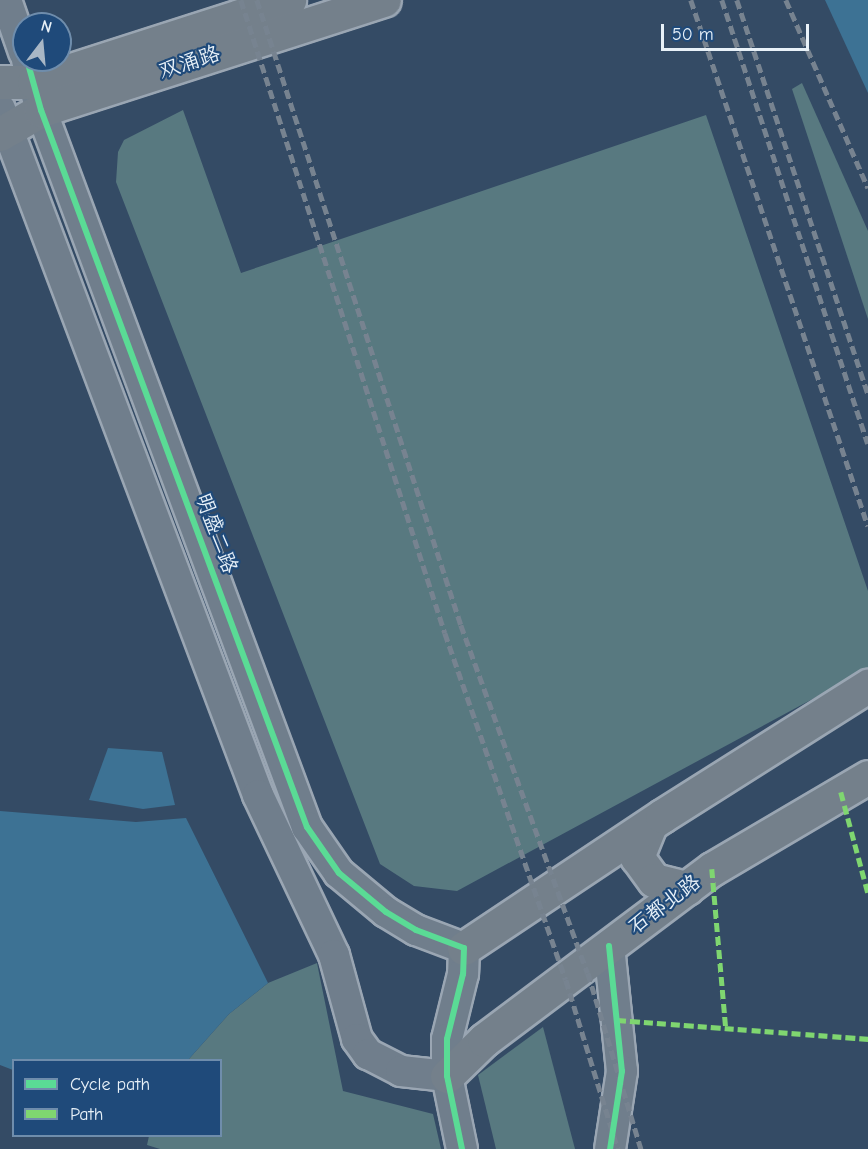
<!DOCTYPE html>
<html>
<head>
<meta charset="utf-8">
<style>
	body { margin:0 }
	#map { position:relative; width:868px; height:1149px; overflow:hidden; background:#344b65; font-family:"Comic Neue","LXGW WenKai TC",sans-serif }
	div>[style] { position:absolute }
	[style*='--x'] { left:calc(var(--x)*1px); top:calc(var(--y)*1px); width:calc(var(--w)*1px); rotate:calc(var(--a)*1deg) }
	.green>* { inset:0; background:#587980 }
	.water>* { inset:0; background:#3d7294 }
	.roads { filter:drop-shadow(2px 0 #9aa6b3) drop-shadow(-2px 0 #9aa6b3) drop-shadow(0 2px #9aa6b3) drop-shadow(0 -2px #9aa6b3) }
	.minor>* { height:30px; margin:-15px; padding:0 15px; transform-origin:15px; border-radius:15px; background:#707e8c }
	.major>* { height:33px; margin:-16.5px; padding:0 16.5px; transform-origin:16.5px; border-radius:16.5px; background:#74808b }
	.rail>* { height:4.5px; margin-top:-2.25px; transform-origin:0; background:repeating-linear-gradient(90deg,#778390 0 9px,transparent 0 13.5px) }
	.quiet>* { height:4.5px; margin-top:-2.25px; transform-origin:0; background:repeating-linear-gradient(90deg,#7fd670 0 9px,transparent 0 13.5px) }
	.cycleway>* { height:6px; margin:-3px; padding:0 3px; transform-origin:3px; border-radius:3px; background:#5adb95 }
	span { translate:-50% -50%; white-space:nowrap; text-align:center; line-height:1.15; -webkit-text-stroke:4.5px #1f4a7a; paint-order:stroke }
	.street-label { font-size:21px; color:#e8f1f8 }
	.legend { position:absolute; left:12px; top:1059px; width:210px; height:78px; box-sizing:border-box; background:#1f4a7a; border:2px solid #6f8dac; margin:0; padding:8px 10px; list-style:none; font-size:18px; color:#e8f1f8 }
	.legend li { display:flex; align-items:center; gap:12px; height:30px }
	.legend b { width:30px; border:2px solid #6f8dac }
	.north { position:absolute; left:12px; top:12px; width:60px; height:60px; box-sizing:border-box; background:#1f4a7a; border:2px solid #6f8dac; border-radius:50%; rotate:16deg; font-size:16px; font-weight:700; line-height:24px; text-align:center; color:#e8f1f8 }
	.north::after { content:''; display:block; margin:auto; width:21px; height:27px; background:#a9b7c5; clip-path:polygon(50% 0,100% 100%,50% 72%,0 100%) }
	.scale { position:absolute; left:661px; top:24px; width:148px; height:27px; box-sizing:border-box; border:3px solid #e8f1f8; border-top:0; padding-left:8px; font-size:18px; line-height:21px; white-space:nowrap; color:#e8f1f8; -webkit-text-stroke:4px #1f4a7a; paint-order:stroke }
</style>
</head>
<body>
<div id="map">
	<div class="green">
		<i style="clip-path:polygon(802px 83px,868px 231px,868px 319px,792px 89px)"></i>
		<i style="clip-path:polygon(183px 110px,241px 273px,706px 115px,868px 591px,868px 669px,457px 891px,414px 886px,380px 864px,116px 182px,118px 152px,124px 140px)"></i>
		<i style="clip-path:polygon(317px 963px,343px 1091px,433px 1114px,441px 1149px,160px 1149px,147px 1145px,149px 1136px,220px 1136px,220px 1060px,188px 1060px,229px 1014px,268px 983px)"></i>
		<i style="clip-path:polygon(543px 1027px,575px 1149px,496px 1149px,478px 1075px)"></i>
	</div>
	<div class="water">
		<i style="clip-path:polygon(825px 0,868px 0,868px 93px)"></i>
		<i style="clip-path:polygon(108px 748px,162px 752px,175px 805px,143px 809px,89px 800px)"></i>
		<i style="clip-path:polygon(0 811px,136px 822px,186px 818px,268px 983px,229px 1014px,188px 1060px,14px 1060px,13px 1070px,0 1065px)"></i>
	</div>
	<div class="roads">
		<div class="minor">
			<i style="--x:6;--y:0;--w:55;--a:70.9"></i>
			<i style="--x:27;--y:60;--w:52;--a:74.4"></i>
			<i style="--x:41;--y:110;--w:765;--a:69.65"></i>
			<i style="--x:307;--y:827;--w:56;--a:55.2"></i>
			<i style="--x:339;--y:873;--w:61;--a:39.7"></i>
			<i style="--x:386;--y:912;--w:35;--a:31"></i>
			<i style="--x:416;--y:930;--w:51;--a:20.6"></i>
			<i style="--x:464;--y:948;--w:26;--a:92"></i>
			<i style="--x:463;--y:974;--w:67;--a:103.8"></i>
			<i style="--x:447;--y:1039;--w:37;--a:90"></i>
			<i style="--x:447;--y:1076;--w:75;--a:78.4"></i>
			<i style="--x:0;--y:109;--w:733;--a:69.39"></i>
			<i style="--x:258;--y:795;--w:177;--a:64.6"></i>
			<i style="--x:334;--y:955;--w:87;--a:74.7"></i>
			<i style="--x:357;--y:1039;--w:19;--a:54"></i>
			<i style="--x:368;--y:1054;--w:37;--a:27"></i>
			<i style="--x:401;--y:1071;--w:46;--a:6.2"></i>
			<i style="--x:609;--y:946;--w:126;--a:84.1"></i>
			<i style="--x:622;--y:1071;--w:79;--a:98.7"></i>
		</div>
		<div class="major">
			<i style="--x:0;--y:82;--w:34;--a:0"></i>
			<i style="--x:34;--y:82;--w:268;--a:-17.8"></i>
			<i style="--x:0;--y:134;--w:48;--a:-30.3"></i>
			<i style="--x:41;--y:110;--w:360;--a:-17.8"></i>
			<i style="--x:650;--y:825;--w:35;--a:112"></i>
			<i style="--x:637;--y:857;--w:29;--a:54"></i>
			<i style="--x:654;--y:880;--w:34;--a:14"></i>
			<i style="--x:464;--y:948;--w:238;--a:-33.7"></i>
			<i style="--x:662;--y:816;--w:244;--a:-32.3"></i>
			<i style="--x:447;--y:1076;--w:52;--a:-44.2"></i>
			<i style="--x:484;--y:1040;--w:285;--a:-36.9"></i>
			<i style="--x:712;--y:869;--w:181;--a:-30.5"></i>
		</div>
	</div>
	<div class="rail">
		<i style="--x:241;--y:0;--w:665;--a:72.14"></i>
		<i style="--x:445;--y:633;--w:367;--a:70.8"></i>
		<i style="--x:566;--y:980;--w:177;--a:72.9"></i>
		<i style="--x:257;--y:0;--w:657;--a:71.92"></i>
		<i style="--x:461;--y:625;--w:370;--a:70"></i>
		<i style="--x:588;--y:973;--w:184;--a:73.2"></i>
		<i style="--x:691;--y:0;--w:555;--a:71.4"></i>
		<i style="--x:722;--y:0;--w:467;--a:71.8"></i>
		<i style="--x:737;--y:0;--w:414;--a:71.6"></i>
		<i style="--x:786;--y:0;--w:205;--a:66.4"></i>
	</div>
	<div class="quiet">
		<i style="--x:841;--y:792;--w:105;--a:75"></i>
		<i style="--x:712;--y:869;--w:160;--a:85"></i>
		<i style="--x:617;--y:1020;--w:252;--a:4.3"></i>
	</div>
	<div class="cycleway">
		<i style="--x:27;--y:60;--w:52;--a:74.4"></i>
		<i style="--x:41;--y:110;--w:765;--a:69.65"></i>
		<i style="--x:307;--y:827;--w:56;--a:55.2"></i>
		<i style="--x:339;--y:873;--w:61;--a:39.7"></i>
		<i style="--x:386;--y:912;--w:35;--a:31"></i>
		<i style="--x:416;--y:930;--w:51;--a:20.6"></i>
		<i style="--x:464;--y:948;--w:26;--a:92"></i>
		<i style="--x:463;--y:974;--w:67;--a:103.8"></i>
		<i style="--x:447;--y:1039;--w:37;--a:90"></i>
		<i style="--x:447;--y:1076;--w:75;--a:78.4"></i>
		<i style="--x:609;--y:946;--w:126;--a:84.1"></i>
		<i style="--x:622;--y:1071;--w:79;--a:98.7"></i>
	</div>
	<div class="street-label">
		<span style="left:189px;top:62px;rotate:-18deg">双涌路</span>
		<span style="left:217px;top:533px;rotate:70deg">明盛二路</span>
		<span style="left:664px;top:904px;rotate:-37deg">石都北路</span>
	</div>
	<ul class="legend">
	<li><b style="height:8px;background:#5adb95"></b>Cycle path</li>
	<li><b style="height:8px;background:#7fd670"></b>Path</li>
	</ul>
	<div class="north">N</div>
	<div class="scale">50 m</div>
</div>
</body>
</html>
